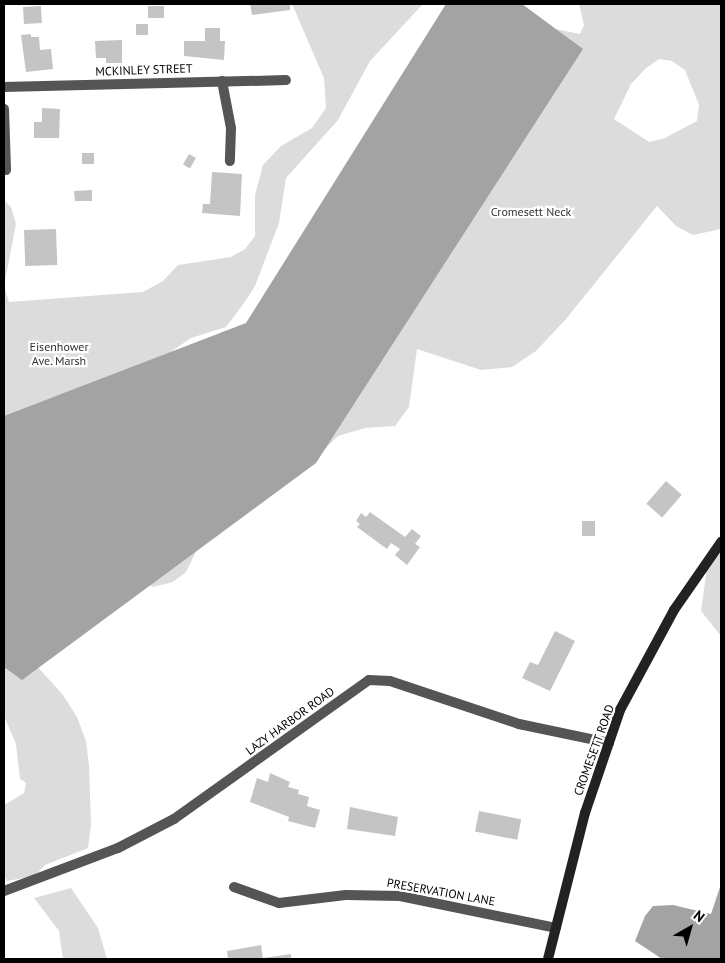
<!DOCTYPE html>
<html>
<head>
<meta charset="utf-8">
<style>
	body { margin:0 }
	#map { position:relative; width:725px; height:963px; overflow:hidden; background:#fff; font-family:"PT Sans",sans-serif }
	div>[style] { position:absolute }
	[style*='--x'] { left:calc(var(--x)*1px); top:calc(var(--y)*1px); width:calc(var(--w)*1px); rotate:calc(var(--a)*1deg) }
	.green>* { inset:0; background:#dcdcdc }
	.water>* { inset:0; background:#a3a3a3 }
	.building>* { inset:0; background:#c4c4c4; transform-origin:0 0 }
	.street>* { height:10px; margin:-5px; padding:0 5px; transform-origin:5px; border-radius:5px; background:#555 }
	.secondary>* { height:10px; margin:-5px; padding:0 5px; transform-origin:5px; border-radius:5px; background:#222 }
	span { translate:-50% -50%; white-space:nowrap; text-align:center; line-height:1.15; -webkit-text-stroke:4.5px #fff; paint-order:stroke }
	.street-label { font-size:12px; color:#000 }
	.park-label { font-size:12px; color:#333 }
	.frame { position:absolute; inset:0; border:5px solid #000; pointer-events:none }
	.north { position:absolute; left:665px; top:903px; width:50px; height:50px; -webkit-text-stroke:4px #fff; paint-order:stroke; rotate:38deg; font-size:14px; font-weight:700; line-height:20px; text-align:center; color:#000 }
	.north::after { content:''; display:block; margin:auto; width:18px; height:22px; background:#000; clip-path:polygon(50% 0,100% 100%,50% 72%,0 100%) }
</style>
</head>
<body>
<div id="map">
	<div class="green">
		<i style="clip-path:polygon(292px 4px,423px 4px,370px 61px,338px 120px,286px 178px,279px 223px,255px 286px,244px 303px,226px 327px,191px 338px,172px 351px,175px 382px,4px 419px,4px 200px,11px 207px,16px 224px,4px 286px,9px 302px,143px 292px,163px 281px,178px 265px,231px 257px,245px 249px,255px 236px,255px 195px,263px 165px,281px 146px,312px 128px,326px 108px,324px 78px)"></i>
		<i style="clip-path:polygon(evenodd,579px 4px,721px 4px,721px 229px,693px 235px,676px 226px,657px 206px,566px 319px,536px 351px,512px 367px,481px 370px,417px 349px,409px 407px,395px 426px,365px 428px,338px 436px,317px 457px,213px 517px,186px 572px,173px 582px,153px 587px,134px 574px,26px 654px,63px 695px,77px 717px,86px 741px,89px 766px,91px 825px,88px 848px,45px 865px,35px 876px,7px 881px,4px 876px,4px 805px,24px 793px,26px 783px,20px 779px,16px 744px,4px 716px,4px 593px,546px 27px,580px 34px,584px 25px,579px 4px,659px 59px,672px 61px,685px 70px,699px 105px,697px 121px,665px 138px,649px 142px,614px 119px,631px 84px,646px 68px,659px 59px)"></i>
		<i style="clip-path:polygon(721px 546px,721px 636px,701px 611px,707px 568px)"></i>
		<i style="clip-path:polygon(71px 888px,98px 928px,107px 959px,63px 959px,59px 931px,34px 898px)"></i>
	</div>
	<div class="water">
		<i style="clip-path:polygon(446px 4px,522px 4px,583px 49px,316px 463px,22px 680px,4px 667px,4px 416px,246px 323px)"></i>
		<i style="clip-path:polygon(721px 884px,721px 959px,662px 959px,635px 941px,645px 916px,653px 906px,673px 905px,711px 914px)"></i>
	</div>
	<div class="building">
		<i style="clip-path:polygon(250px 4px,290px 4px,290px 10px,252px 15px)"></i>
		<i style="left:41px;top:6px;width:17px;height:18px;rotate:87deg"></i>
		<i style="left:148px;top:6px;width:16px;height:12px"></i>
		<i style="left:136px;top:24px;width:12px;height:11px"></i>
		<i style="clip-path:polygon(205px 28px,220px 28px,220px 41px,225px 41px,224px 60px,184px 56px,184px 41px,205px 41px)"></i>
		<i style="clip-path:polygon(31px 34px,31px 37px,39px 37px,40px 50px,51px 49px,53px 69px,26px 72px,21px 35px)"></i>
		<i style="clip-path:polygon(122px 40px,122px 63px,106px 63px,106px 58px,96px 58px,95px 41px)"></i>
		<i style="clip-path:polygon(42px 108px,60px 109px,59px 138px,34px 138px,34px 122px,42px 122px)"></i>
		<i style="left:82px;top:153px;width:12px;height:11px"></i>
		<i style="left:189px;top:154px;width:8px;height:12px;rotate:30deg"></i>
		<i style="clip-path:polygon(212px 172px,242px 174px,240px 216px,202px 213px,203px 204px,210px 204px)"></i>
		<i style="clip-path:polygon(92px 190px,92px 201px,75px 201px,74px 191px)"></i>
		<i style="left:56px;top:229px;width:36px;height:32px;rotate:88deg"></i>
		<i style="left:666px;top:481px;width:21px;height:30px;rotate:41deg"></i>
		<i style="clip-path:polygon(370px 512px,405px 537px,412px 529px,421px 536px,415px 544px,420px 547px,407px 565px,395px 555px,400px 549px,391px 543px,387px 549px,357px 527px,360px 524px,356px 521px,361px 513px,366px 517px)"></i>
		<i style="left:582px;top:521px;width:13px;height:15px"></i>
		<i style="clip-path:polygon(555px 631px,575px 641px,550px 691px,522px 678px,530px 662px,538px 665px)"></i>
		<i style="clip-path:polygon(270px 773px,290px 782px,288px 787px,299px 790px,298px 794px,309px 797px,307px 806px,320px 810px,315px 828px,288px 821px,289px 817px,250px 802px,257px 778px,268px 782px)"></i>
		<i style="clip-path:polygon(350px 807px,398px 817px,395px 836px,347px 829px)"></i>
		<i style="left:479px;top:811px;width:43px;height:21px;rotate:11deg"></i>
		<i style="clip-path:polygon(261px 945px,263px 959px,228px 959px,227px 951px)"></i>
		<i style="clip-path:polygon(291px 954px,291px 959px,264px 959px,264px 958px)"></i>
	</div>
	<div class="street">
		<i style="--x:222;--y:81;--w:48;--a:79.2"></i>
		<i style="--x:231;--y:128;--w:33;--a:92"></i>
		<i style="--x:4;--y:87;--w:282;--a:-1.4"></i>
		<i style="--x:4;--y:109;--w:61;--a:88.1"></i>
		<i style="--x:234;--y:887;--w:48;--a:19.6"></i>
		<i style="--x:279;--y:903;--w:67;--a:-6.8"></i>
		<i style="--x:346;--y:895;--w:54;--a:1.1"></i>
		<i style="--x:400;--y:896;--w:159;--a:11.6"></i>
		<i style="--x:4;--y:891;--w:122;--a:-20.7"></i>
		<i style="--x:118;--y:848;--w:63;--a:-27.4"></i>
		<i style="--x:174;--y:819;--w:239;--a:-35.5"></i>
		<i style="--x:369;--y:680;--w:21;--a:3"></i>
		<i style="--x:390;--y:681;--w:136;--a:18.4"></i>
		<i style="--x:519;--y:724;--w:92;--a:11.9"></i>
	</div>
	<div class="secondary">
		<i style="--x:548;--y:959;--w:151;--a:-75.8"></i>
		<i style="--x:585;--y:813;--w:109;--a:-71.2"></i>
		<i style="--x:620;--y:710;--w:114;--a:-61.6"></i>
		<i style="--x:674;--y:610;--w:83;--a:-55.3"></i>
	</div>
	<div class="street-label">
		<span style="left:144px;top:70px;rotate:-2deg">MCKINLEY STREET</span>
		<span style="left:290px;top:721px;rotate:-36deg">LAZY HARBOR ROAD</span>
		<span style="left:594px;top:750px;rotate:-70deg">CROMESETT ROAD</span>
		<span style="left:441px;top:892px;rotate:10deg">PRESERVATION LANE</span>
	</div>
	<div class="park-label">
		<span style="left:531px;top:212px">Cromesett Neck</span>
		<span style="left:59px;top:354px">Eisenhower<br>Ave. Marsh</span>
	</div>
	<div class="frame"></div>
	<div class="north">N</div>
</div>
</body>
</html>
